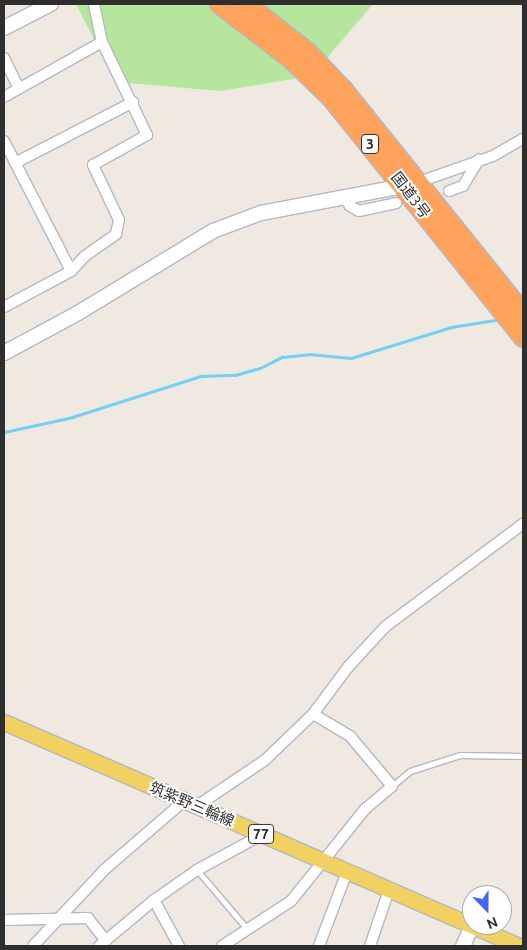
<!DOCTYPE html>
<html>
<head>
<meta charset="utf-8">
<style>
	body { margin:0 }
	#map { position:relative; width:527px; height:950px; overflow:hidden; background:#efe9e1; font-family:Ubuntu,"Noto Sans JP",sans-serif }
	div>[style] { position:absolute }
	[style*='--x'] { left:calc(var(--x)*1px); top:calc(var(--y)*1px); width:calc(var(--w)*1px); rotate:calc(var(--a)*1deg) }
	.green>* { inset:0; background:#b6e59e }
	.stream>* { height:3px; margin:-1.5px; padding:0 1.5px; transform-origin:1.5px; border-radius:1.5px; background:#75cff0 }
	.roads { filter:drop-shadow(1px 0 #b4b7c1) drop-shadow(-1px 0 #b4b7c1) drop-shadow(0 1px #b4b7c1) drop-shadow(0 -1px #b4b7c1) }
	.lane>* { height:5px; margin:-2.5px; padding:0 2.5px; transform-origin:2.5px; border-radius:2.5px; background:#fff }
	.street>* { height:10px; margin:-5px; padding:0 5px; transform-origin:5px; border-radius:5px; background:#fff }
	.secondary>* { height:14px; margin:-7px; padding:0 7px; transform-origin:7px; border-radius:7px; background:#fff }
	.primary>* { height:15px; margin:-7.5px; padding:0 7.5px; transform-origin:7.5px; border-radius:7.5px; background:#f2d163 }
	.highway>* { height:18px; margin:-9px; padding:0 9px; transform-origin:9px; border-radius:9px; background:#ffa35c }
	span { translate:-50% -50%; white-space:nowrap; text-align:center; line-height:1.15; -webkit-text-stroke:4px #fff; paint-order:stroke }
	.shield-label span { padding:1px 4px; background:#fff; border:1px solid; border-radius:4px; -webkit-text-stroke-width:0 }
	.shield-label { font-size:14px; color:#2e2e2e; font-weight:700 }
	.street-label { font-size:15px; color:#2e2e2e }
	.frame { position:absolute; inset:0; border:5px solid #2e2e2e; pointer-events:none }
	.north { position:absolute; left:462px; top:885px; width:50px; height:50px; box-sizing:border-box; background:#fff; border:1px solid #ababab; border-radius:50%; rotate:158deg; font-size:14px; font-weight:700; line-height:20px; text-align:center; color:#2e2e2e }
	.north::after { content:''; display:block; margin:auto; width:18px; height:22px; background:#4264fb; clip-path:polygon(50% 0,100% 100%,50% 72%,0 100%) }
</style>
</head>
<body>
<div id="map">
	<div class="green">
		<i style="clip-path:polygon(76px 4px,373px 4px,322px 64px,304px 77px,221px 91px,116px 82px)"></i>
	</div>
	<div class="stream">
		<i style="--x:4;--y:432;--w:66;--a:-12.2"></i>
		<i style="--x:69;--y:418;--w:139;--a:-17.7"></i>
		<i style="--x:201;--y:376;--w:34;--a:-2"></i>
		<i style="--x:235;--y:375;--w:26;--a:-16"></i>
		<i style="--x:260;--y:368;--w:25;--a:-27"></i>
		<i style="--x:282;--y:357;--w:27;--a:-6"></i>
		<i style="--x:309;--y:354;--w:42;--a:5.4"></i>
		<i style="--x:351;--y:358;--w:105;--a:-17.2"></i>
		<i style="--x:451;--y:327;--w:51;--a:-9.1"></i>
	</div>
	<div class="roads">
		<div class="lane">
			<i style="--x:392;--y:786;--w:23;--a:-40"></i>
			<i style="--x:410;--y:771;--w:52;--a:-17.7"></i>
			<i style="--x:460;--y:755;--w:63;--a:0.9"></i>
			<i style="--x:197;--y:870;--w:77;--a:49.7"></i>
		</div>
		<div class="street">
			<i style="--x:4;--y:58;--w:34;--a:64"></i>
			<i style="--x:4;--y:97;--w:112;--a:-29.3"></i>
			<i style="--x:4;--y:141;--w:146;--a:62.7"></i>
			<i style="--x:15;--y:163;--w:133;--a:-27.3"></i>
			<i style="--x:419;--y:182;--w:78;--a:-19.4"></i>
			<i style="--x:493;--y:156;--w:34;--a:-30"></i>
			<i style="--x:449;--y:191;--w:15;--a:-20"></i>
			<i style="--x:463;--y:186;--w:31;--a:-59"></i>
			<i style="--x:344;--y:197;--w:11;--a:56"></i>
			<i style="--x:350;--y:206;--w:10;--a:29"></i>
			<i style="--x:359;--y:211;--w:38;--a:-12"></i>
			<i style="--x:4;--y:307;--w:76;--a:-28.2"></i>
			<i style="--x:71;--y:271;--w:21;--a:-47"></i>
			<i style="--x:85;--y:256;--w:38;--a:-35"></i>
			<i style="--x:116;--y:234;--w:14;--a:-78"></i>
			<i style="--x:119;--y:220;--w:61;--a:-115.3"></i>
			<i style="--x:93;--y:165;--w:62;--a:-29.1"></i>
			<i style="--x:147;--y:135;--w:103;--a:-115.8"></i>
			<i style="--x:102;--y:42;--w:39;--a:-102"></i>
			<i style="--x:197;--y:806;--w:82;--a:-34.1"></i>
			<i style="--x:265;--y:760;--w:66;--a:-43.8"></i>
			<i style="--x:313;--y:714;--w:59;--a:-53.3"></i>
			<i style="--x:348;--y:667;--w:56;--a:-47.2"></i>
			<i style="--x:386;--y:626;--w:171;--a:-36.7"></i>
			<i style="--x:154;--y:900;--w:52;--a:61.5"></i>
			<i style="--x:4;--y:920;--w:84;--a:-1.4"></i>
			<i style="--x:88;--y:918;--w:29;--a:52"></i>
			<i style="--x:33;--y:946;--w:104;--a:-46.9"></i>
			<i style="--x:104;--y:870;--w:106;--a:-40.8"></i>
			<i style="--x:99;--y:946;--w:72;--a:-39.9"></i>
			<i style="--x:154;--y:900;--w:52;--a:-34.9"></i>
			<i style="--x:197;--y:870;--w:75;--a:-28.6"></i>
			<i style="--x:222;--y:946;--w:82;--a:-33.1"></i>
			<i style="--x:291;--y:901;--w:118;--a:-51.2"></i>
			<i style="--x:365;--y:809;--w:35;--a:-40"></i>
			<i style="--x:392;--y:786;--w:65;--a:-130"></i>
			<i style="--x:350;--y:736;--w:43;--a:-149.3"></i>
			<i style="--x:319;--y:946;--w:79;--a:-69.3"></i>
			<i style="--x:370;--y:946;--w:59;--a:-71.3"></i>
		</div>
		<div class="secondary">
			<i style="--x:4;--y:28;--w:53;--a:-27.1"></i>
			<i style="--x:4;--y:353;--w:84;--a:-28.4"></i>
			<i style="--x:78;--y:313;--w:158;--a:-31.3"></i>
			<i style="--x:213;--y:231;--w:51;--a:-20.6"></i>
			<i style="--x:261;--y:213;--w:151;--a:-10.7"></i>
			<i style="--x:463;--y:946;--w:22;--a:-66"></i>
		</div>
		<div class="primary">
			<i style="--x:4;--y:722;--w:562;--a:23.51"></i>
		</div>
		<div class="highway">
			<i style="--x:219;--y:4;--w:93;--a:37.6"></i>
			<i style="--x:293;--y:61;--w:53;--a:44.2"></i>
			<i style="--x:331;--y:98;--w:307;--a:51.3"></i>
			<i style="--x:247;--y:4;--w:78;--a:38.2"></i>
			<i style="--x:308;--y:52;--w:51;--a:46.6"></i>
			<i style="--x:343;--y:89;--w:287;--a:51.2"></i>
		</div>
	</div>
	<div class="shield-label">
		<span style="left:370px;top:144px">3</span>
		<span style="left:261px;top:834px">77</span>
	</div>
	<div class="street-label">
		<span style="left:411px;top:195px;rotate:53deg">国道3号</span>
		<span style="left:192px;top:804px;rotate:23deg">筑紫野三輪線</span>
	</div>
	<div class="frame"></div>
	<div class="north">N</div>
</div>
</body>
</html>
